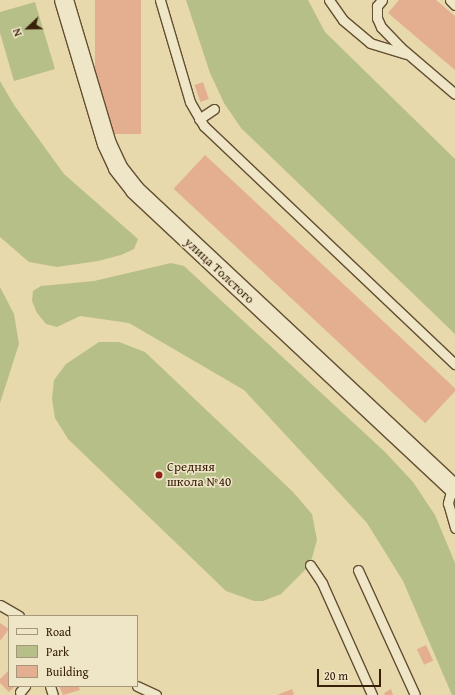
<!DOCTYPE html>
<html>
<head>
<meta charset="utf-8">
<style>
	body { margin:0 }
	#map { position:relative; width:455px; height:695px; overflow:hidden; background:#e7d9ab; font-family:"Gentium Book Plus",serif }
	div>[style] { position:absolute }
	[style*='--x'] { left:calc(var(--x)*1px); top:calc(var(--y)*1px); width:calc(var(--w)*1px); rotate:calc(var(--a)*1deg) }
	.green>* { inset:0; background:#b7bf88 }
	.building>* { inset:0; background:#e4af90; transform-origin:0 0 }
	.roads { filter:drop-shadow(1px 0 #644e32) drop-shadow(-1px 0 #644e32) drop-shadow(0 1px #644e32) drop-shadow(0 -1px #644e32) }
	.lane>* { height:9px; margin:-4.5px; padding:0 4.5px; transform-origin:4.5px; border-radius:4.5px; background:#efe6c8 }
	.street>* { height:18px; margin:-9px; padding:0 9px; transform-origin:9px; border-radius:9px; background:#efe6c8 }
	.dots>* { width:11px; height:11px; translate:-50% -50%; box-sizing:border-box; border:2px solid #efe6c8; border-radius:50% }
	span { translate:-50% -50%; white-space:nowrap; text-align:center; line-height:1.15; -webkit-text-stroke:3px #efe6c8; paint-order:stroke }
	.street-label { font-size:13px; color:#38200a }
	.poi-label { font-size:13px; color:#38200a }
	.left { translate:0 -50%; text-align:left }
	.legend { position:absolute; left:8px; top:615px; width:130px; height:72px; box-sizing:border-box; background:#efe6c8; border:1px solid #a6977c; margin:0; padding:5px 7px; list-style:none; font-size:12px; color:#38200a }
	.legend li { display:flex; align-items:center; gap:8px; height:20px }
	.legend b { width:20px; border:1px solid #a6977c }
	.north { position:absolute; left:8px; top:8px; width:40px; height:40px; -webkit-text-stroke:3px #efe6c8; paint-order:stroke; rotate:248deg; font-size:11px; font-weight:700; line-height:16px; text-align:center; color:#38200a }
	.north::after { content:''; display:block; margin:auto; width:14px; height:18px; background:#38200a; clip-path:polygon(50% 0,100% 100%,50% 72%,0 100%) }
	.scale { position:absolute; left:317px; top:669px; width:64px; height:18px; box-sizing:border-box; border:2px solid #38200a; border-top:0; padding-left:5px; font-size:12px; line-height:14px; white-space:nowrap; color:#38200a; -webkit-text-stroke:3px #efe6c8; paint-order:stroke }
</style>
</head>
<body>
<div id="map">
	<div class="green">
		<i style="clip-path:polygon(186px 0,308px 0,325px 32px,455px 159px,455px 334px,241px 128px,224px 103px,210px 73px)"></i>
		<i style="clip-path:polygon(35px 2px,55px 69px,14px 81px,0 33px,0 12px)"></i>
		<i style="clip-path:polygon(0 81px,14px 105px,64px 174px,138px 239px,134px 249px,121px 255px,98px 261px,57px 267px,29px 262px,0 237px)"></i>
		<i style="clip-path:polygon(171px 263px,184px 266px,385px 452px,413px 482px,435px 515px,455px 563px,455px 695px,452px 695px,403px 581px,367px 523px,244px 390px,129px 323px,80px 316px,57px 327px,46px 324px,37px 313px,32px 301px,33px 291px,41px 286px,94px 281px)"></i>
		<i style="clip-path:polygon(0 287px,14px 314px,19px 344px,0 403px)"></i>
		<i style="clip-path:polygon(99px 342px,119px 342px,145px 352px,293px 492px,312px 514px,317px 540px,310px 565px,281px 594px,263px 601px,254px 601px,226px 591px,68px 439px,55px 418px,52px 399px,54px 380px,66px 364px)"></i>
	</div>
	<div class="building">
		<i style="left:95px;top:0;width:46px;height:134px"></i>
		<i style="clip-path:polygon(399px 0,436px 0,455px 16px,455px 70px,388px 13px)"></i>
		<i style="left:203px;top:82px;width:18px;height:9px;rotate:71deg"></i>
		<i style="left:205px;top:155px;width:344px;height:46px;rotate:43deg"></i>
		<i style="clip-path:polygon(0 623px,9px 629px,0 641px)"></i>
		<i style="left:426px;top:645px;width:17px;height:10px;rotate:65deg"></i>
		<i style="clip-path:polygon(9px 670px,9px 686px,15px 686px,9px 692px,0 683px,0 679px)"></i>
		<i style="clip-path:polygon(59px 686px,78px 686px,80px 690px,63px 695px)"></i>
		<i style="clip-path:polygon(292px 689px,294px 695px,277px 695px)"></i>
		<i style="clip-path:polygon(391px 689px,393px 695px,385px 695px,384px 693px)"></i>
	</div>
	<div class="roads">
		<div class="lane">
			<i style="--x:160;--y:0;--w:106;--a:73.6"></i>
			<i style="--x:190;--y:102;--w:28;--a:60"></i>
			<i style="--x:204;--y:126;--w:346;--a:43.5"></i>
			<i style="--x:329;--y:0;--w:24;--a:55"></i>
			<i style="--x:343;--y:20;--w:35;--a:40"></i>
			<i style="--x:370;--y:43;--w:37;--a:17"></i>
			<i style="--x:382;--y:0;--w:8;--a:130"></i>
			<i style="--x:377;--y:6;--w:12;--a:90"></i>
			<i style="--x:377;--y:18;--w:10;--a:66"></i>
			<i style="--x:381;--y:27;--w:28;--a:46"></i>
			<i style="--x:400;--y:47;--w:72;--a:40.5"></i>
			<i style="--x:450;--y:0;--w:7;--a:45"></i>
			<i style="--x:199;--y:119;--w:18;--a:-34"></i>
			<i style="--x:453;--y:484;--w:20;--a:105"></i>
			<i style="--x:448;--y:503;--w:26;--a:74"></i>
			<i style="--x:310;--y:565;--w:22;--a:56"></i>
			<i style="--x:322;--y:583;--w:123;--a:65.9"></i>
			<i style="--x:358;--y:570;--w:137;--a:65.5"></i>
			<i style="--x:0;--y:605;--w:22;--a:30"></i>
			<i style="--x:50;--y:686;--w:9;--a:72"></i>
			<i style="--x:137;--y:686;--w:21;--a:25"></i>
			<i style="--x:20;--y:692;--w:8;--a:-50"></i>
		</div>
		<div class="street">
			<i style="--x:64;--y:0;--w:150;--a:73.4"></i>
			<i style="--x:107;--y:144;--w:26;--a:65"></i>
			<i style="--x:118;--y:168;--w:28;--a:52"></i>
			<i style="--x:135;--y:190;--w:438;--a:43.1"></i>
		</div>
	</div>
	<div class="dots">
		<i style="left:159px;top:475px;background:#8f2418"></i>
	</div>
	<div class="street-label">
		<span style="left:219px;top:271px;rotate:43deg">улица Толстого</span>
	</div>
	<div class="poi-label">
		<span class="left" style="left:167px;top:475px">Средняя<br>школа №40</span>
	</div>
	<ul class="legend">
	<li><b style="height:5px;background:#efe6c8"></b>Road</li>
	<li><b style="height:11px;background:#b7bf88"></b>Park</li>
	<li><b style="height:11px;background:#e4af90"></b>Building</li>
	</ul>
	<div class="north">N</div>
	<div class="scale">20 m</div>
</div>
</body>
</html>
